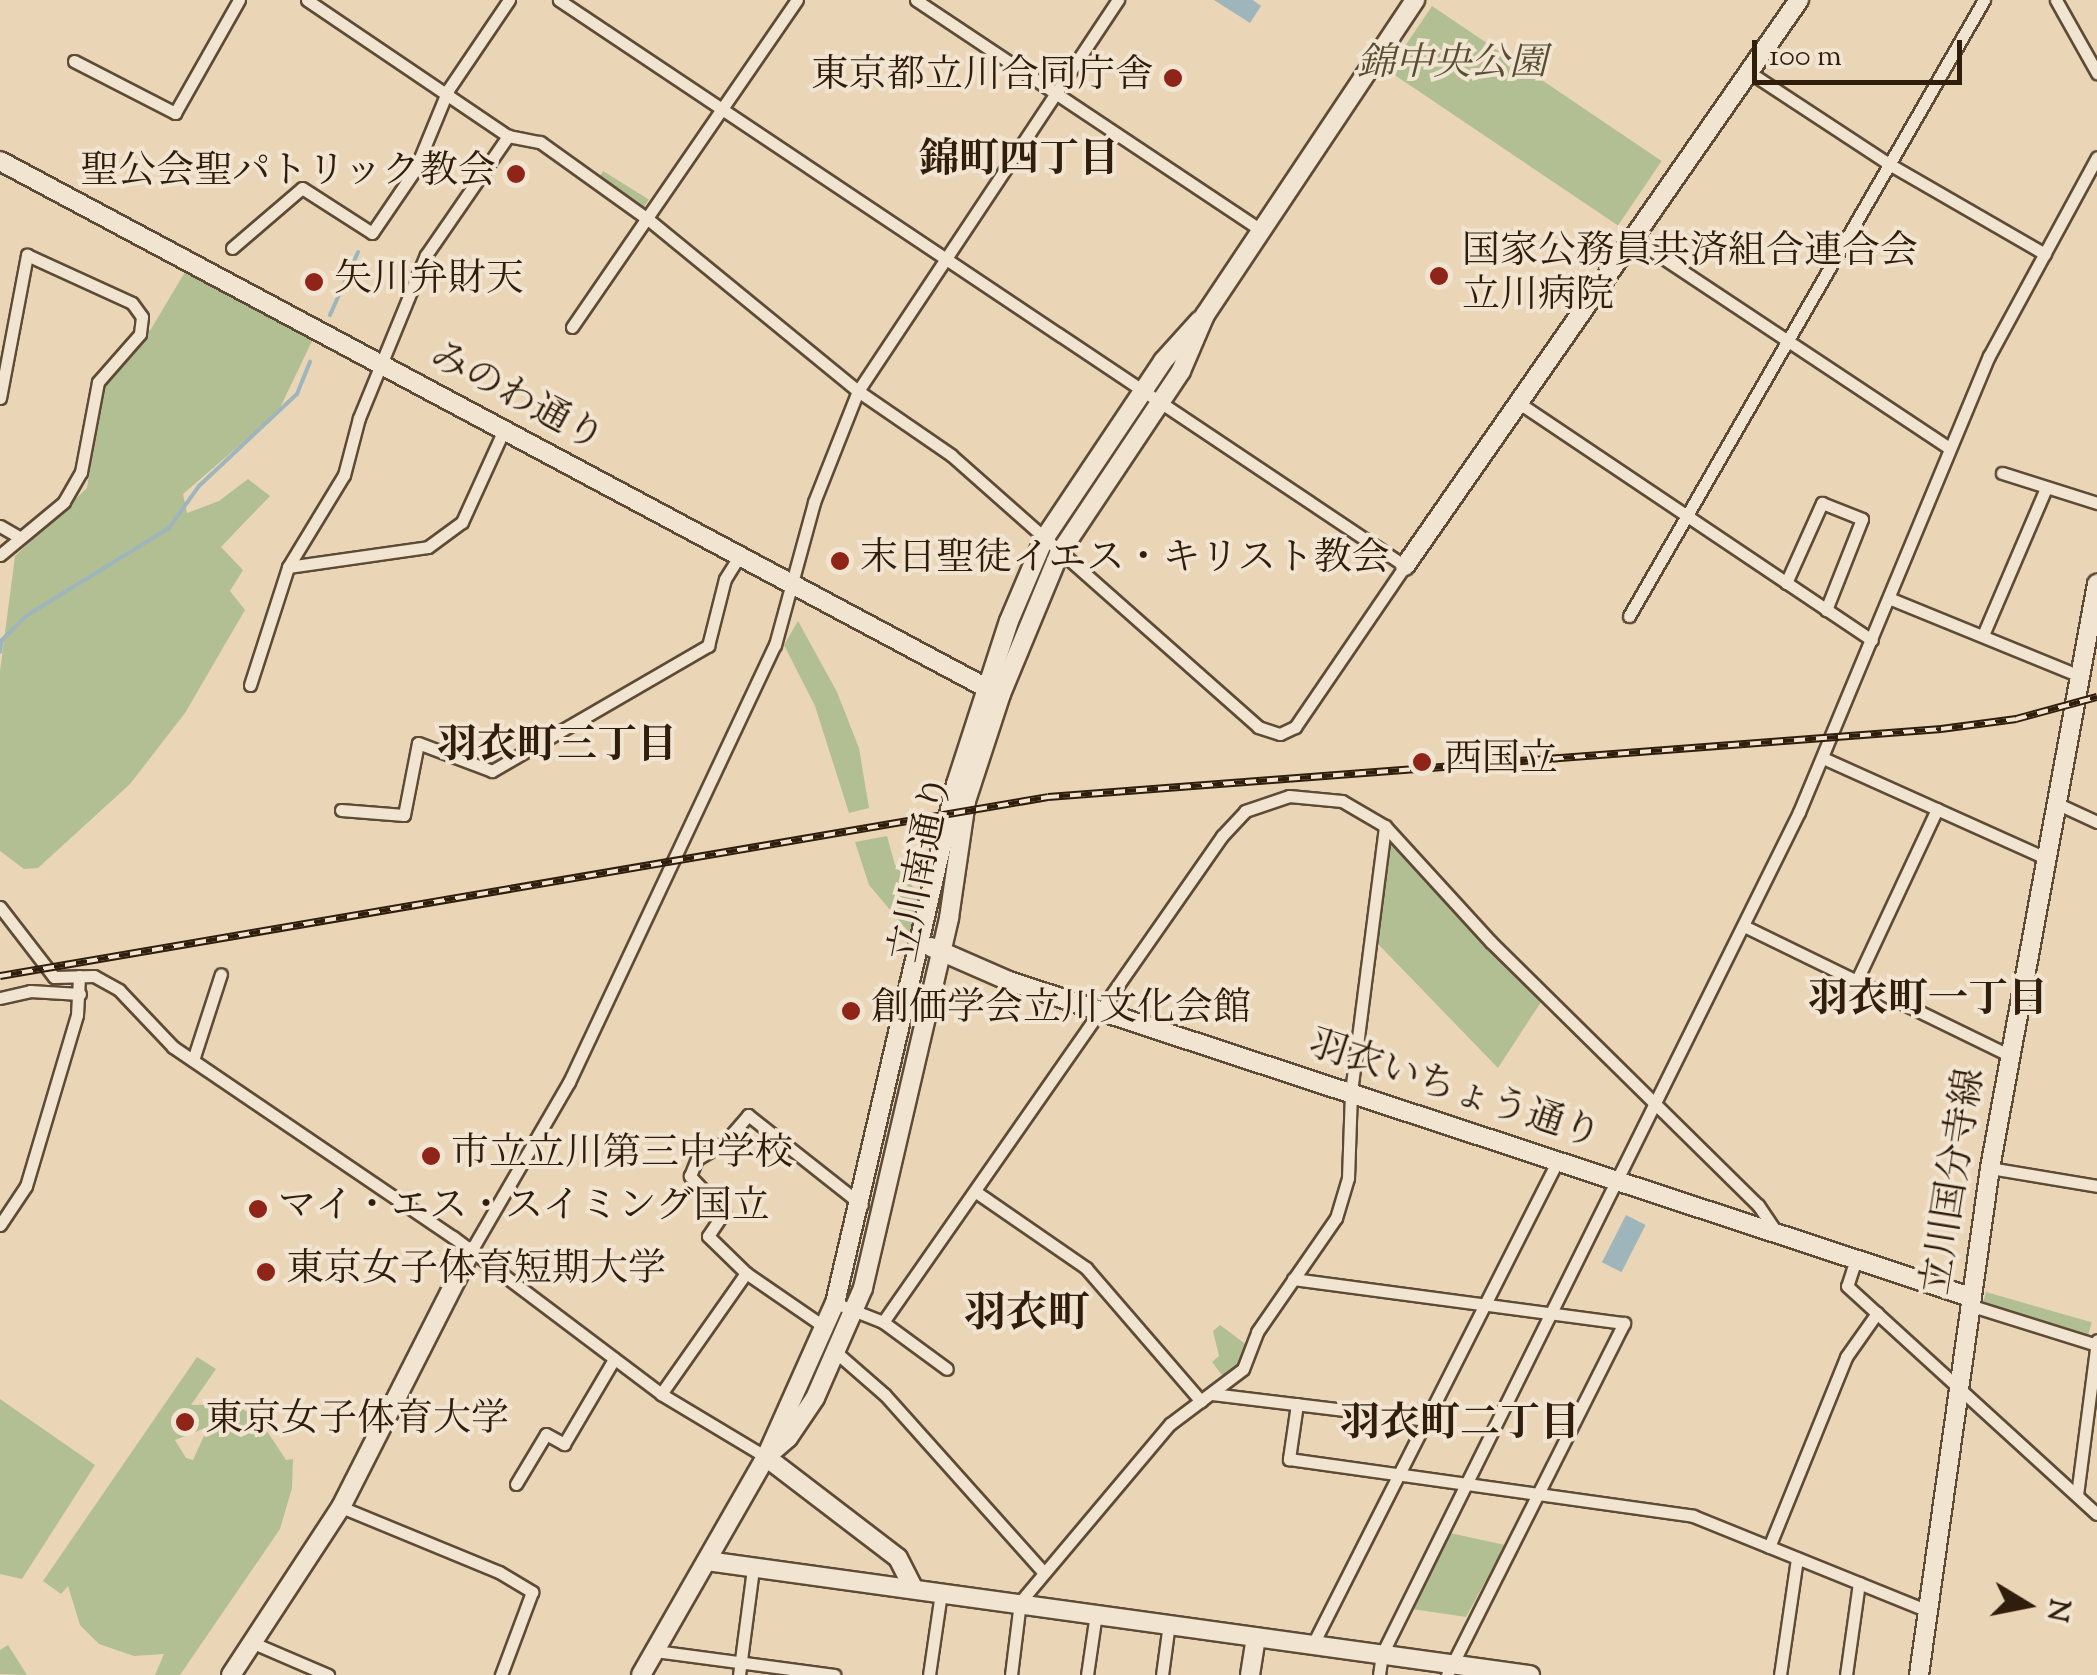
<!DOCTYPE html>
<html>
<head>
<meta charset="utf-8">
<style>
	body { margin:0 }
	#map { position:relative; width:2097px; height:1675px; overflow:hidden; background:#ead6b7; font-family:"Sorts Mill Goudy","Noto Serif JP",serif }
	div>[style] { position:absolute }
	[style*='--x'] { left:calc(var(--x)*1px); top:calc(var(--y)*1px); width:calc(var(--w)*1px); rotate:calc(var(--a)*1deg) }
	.green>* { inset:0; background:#b2bf92; transform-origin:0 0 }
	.water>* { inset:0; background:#9eb6bb; transform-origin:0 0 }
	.stream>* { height:4px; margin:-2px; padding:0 2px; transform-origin:2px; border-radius:2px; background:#9eb6bb }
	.roads { filter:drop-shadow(2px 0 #5e4b36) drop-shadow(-2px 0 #5e4b36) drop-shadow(0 2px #5e4b36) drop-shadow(0 -2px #5e4b36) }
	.street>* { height:11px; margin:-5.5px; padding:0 5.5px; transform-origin:5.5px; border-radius:5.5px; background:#f1e4d0 }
	.secondary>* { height:18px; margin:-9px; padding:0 9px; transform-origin:9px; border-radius:9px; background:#f1e4d0 }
	.rail>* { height:8px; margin-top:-4px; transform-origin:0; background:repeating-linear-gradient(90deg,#f1e4d0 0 11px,#301d0b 0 22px); box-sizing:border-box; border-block:2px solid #301d0b }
	.dots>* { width:28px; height:28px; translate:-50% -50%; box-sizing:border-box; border:5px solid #f1e4d0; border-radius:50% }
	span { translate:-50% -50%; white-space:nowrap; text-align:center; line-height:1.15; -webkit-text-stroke:8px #f1e4d0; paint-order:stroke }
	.park-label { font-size:38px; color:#574e34; font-style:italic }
	.poi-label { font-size:38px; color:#301d0b }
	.right { translate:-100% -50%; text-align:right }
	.left { translate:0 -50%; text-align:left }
	.street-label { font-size:38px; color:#301d0b }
	.neighbourhood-label { font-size:40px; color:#301d0b; font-weight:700 }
	.quarter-label { font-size:42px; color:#301d0b; font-weight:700 }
	.north { position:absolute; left:1977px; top:1555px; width:100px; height:100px; -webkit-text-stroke:8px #f1e4d0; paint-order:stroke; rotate:100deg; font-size:28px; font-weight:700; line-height:40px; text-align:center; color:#301d0b }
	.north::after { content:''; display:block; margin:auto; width:35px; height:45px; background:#301d0b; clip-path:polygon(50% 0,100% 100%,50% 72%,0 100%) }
	.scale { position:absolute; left:1752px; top:40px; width:210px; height:45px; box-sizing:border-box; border:5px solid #301d0b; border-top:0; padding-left:12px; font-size:30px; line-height:35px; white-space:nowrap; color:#301d0b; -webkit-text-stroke:8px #f1e4d0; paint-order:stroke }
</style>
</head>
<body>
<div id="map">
	<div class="green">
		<i style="left:1432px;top:6px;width:277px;height:78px;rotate:34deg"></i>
		<i style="left:603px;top:171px;width:54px;height:10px;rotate:32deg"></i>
		<i style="clip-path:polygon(185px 272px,314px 337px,278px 412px,183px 494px,187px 513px,219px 501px,248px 479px,270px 496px,221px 547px,243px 570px,230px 591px,245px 610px,185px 713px,130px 784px,38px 868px,24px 869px,0 851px,0 671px,15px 556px,87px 488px,103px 387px,151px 329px)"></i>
		<i style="clip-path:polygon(798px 621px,837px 692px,859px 748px,869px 808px,849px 813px,815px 706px,784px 645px)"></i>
		<i style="clip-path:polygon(887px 836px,895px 865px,922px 898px,913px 937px,869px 885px,855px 842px)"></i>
		<i style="clip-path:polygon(1391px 840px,1541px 1002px,1498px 1068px,1378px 944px)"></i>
		<i style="left:1986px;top:1292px;width:110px;height:14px;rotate:16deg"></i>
		<i style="clip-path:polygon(1220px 1325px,1248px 1346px,1244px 1363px,1225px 1379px,1212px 1362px,1219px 1356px,1213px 1331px)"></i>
		<i style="clip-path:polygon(evenodd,197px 1357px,216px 1369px,191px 1405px,231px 1404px,257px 1416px,286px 1460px,293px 1459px,292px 1488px,280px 1529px,180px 1675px,155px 1675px,164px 1654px,134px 1656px,99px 1644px,80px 1625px,68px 1586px,61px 1594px,43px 1581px,197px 1357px,208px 1427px,193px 1460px,186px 1458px,175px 1440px,208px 1427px)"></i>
		<i style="clip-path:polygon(0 1399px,95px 1465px,22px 1579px,0 1574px)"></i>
		<i style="clip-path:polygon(1450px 1533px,1505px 1545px,1466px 1617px,1412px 1609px)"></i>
		<i style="clip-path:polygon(8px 1645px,27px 1675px,0 1674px,0 1650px)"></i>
	</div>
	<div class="water">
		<i style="clip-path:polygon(1214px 0,1253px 0,1261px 6px,1250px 23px)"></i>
		<i style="left:1626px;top:1215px;width:22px;height:53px;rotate:27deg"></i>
	</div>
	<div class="stream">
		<i style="--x:330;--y:315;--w:69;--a:-66"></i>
		<i style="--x:0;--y:652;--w:12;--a:-81"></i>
		<i style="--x:2;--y:640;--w:34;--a:-45"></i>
		<i style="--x:26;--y:616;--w:168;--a:-31.6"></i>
		<i style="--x:169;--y:528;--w:52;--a:-54.5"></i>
		<i style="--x:199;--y:486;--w:134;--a:-43.2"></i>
		<i style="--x:297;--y:394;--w:35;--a:-68"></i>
	</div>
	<div class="roads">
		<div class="street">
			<i style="--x:307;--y:0;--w:243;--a:34.1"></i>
			<i style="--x:508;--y:136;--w:33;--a:11"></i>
			<i style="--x:540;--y:142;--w:134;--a:35.6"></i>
			<i style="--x:649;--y:220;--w:270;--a:39.3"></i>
			<i style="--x:858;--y:391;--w:113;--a:34.5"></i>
			<i style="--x:951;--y:455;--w:410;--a:41.5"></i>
			<i style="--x:1258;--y:727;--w:23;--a:18"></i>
			<i style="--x:1280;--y:734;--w:17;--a:-25"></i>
			<i style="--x:1295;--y:727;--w:195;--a:-55.7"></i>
			<i style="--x:1405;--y:566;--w:1018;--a:-146.22"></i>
			<i style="--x:916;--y:0;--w:416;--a:33.7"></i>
			<i style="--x:2056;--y:0;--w:84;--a:60.7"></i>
			<i style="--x:74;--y:61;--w:114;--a:27.2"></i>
			<i style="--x:175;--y:113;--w:130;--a:-60.5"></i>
			<i style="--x:1749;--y:72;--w:168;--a:33.3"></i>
			<i style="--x:1889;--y:164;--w:180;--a:30"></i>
			<i style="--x:1633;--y:238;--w:377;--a:33.6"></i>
			<i style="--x:232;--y:248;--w:92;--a:-40.6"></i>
			<i style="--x:302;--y:188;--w:83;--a:32.7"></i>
			<i style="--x:372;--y:233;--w:76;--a:-55.7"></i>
			<i style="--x:415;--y:170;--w:87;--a:-67.6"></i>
			<i style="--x:448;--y:90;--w:109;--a:-55.9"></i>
			<i style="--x:572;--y:327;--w:397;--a:-55.5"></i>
			<i style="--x:0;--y:398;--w:146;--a:-79.3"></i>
			<i style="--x:27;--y:255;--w:115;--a:24.6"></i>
			<i style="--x:132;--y:303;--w:17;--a:54"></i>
			<i style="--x:142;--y:317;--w:17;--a:97"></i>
			<i style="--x:140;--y:334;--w:64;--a:131.2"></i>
			<i style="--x:98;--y:382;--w:92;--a:100.7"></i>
			<i style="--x:81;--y:472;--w:34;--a:120"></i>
			<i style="--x:64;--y:502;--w:83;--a:140.4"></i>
			<i style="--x:1519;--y:403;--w:425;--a:33.9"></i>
			<i style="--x:2002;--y:473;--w:100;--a:17.5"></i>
			<i style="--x:0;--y:526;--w:22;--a:30"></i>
			<i style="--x:288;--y:567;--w:141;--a:-8.1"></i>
			<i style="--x:428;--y:547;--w:42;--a:-36.3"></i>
			<i style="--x:462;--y:522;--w:101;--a:-65.5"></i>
			<i style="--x:1786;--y:583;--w:88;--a:-65.8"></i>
			<i style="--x:1822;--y:503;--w:43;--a:21.8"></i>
			<i style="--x:1862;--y:519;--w:98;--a:111.6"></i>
			<i style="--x:1891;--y:599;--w:204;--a:22.2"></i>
			<i style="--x:1629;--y:616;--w:711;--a:-60.05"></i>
			<i style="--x:1983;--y:635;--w:158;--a:-66.8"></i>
			<i style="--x:250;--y:685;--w:124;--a:-72.1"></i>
			<i style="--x:288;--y:567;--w:108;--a:-58.7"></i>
			<i style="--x:344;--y:475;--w:59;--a:-75.3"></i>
			<i style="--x:359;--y:418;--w:176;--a:-67.7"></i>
			<i style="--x:426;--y:255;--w:145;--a:-55.4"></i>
			<i style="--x:1823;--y:758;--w:244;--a:24.2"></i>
			<i style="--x:2058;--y:804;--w:43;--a:24.8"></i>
			<i style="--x:341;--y:810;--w:63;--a:4.5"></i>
			<i style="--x:404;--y:815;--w:73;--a:-79"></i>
			<i style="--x:418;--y:743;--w:79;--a:20.7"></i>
			<i style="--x:492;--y:771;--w:250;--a:-30.1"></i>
			<i style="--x:708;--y:646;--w:69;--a:-75.8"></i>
			<i style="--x:725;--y:579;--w:26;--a:-58"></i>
			<i style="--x:0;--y:907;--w:88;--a:52.4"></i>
			<i style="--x:54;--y:977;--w:40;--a:-1.4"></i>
			<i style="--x:94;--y:976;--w:29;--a:29"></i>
			<i style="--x:119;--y:990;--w:79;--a:46.5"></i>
			<i style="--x:173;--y:1047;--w:338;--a:34.2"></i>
			<i style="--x:453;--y:1237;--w:261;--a:37"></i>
			<i style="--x:661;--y:1394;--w:122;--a:31"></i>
			<i style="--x:1744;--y:926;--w:296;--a:26"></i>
			<i style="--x:1856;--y:982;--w:191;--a:-64.9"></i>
			<i style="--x:0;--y:998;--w:31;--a:-13"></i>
			<i style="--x:30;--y:991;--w:50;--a:3.4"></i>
			<i style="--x:193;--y:1060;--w:90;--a:-72"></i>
			<i style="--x:1990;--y:1168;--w:109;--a:9.5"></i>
			<i style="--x:976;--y:1192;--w:134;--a:34.6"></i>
			<i style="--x:1086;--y:1268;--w:176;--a:49.2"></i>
			<i style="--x:0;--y:1225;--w:47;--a:-56.3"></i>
			<i style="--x:26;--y:1186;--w:178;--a:-73.4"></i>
			<i style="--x:77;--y:1015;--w:39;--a:-87"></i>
			<i style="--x:471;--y:1251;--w:195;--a:-59.9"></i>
			<i style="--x:569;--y:1082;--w:483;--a:-64.8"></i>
			<i style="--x:775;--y:645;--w:148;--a:-74.7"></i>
			<i style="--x:814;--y:502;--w:119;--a:-68.4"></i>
			<i style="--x:858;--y:391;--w:470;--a:-56.4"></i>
			<i style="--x:1856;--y:1259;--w:28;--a:108"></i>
			<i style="--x:1847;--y:1286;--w:338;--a:42.4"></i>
			<i style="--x:1293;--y:1279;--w:334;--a:7.6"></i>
			<i style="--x:1624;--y:1323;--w:394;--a:116.7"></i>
			<i style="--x:835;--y:1303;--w:52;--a:21.6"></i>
			<i style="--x:883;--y:1322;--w:79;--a:36.3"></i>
			<i style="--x:1969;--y:1305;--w:134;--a:17.4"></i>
			<i style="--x:883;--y:1322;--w:593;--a:-55.1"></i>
			<i style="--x:1222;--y:836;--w:34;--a:-47"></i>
			<i style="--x:1245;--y:811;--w:46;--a:-18.8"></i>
			<i style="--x:1289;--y:796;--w:53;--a:5.4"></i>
			<i style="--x:1342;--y:801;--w:50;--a:30.2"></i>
			<i style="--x:1385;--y:826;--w:157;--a:47.6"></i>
			<i style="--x:1491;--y:942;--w:375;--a:44.6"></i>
			<i style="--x:1758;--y:1205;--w:30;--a:56"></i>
			<i style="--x:826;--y:1328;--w:97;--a:-145.5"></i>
			<i style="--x:746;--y:1273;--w:53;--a:-135.8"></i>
			<i style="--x:708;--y:1236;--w:29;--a:-56"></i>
			<i style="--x:724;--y:1212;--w:50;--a:-133.4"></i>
			<i style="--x:690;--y:1176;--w:18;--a:-68"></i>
			<i style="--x:697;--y:1159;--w:31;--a:-31"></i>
			<i style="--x:724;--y:1143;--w:37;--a:-49"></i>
			<i style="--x:748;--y:1115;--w:145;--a:38.3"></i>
			<i style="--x:838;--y:1354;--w:62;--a:41.1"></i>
			<i style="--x:885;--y:1395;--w:237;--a:48.2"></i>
			<i style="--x:661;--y:1394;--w:148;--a:-54.9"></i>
			<i style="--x:1212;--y:1394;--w:217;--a:6.9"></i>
			<i style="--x:1297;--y:1404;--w:56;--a:98.3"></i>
			<i style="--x:1289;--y:1459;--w:408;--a:8"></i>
			<i style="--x:1693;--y:1516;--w:253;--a:22"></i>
			<i style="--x:516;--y:1484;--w:58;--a:-59"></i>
			<i style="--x:546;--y:1434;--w:21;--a:29"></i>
			<i style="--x:564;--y:1444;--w:99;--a:-59.5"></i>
			<i style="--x:2077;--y:1495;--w:156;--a:-82.6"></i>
			<i style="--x:341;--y:1507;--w:171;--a:22.4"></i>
			<i style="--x:499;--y:1572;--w:39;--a:31"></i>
			<i style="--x:532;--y:1592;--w:89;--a:110.5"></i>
			<i style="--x:1769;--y:1547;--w:205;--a:-67.9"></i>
			<i style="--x:1846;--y:1357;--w:54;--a:-54.8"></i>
			<i style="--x:251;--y:1642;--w:84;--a:23.2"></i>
			<i style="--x:1313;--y:1644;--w:542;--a:-63.15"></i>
			<i style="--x:655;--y:1651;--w:181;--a:7.6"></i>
			<i style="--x:739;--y:1675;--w:108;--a:-82.5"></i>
			<i style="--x:929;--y:1675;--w:83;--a:-81.7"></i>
			<i style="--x:1011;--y:1675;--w:74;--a:-83"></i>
			<i style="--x:1020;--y:1602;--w:233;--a:-49.9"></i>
			<i style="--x:1170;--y:1424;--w:91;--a:-37"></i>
			<i style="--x:1243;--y:1369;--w:40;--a:-69"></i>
			<i style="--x:1257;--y:1332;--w:139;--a:-55.3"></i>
			<i style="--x:1336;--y:1218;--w:42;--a:-73.3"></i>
			<i style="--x:1348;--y:1178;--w:86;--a:-88"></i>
			<i style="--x:1351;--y:1092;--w:268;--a:-82.7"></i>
			<i style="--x:1087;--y:1675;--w:63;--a:-81.7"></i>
			<i style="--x:1162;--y:1675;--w:52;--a:-82.3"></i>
			<i style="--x:1379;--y:1675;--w:21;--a:-82"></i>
			<i style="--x:1382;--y:1654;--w:940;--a:-63.65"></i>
			<i style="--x:1799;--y:812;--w:494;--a:-67.4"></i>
			<i style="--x:1989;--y:356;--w:226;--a:-61.5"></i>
			<i style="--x:1780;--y:1675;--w:118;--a:-81.7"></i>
			<i style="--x:1846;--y:1675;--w:93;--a:-82"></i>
		</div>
		<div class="secondary">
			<i style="--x:0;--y:161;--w:1125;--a:28.11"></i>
			<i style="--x:1405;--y:566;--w:690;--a:-55.16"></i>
			<i style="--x:931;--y:947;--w:85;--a:23.6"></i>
			<i style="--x:1009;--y:981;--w:1012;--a:18.2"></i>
			<i style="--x:766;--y:1457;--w:29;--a:-41"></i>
			<i style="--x:788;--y:1438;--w:48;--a:-56"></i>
			<i style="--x:815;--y:1398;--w:120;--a:-66.4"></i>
			<i style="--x:863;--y:1288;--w:380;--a:-76.9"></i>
			<i style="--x:949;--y:918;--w:118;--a:-81.7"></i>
			<i style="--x:966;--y:801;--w:113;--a:-71.9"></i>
			<i style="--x:1001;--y:694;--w:152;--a:-67.5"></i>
			<i style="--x:1059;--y:554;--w:220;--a:-56.3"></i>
			<i style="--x:1181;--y:371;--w:61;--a:-66.8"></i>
			<i style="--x:1205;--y:315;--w:379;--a:-56.3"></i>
			<i style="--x:766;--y:1457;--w:166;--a:37.4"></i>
			<i style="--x:898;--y:1558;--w:34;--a:63"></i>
			<i style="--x:707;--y:1561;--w:831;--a:7.89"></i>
			<i style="--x:231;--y:1675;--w:201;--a:-56.8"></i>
			<i style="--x:341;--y:1507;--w:287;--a:-63.1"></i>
			<i style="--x:641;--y:1675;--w:251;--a:-60.2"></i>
			<i style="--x:766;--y:1457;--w:169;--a:-65.9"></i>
			<i style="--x:835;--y:1303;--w:533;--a:-76.88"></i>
			<i style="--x:956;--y:784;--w:171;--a:-72"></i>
			<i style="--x:1009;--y:621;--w:89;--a:-66.9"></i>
			<i style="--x:1044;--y:539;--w:214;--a:-56.2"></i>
			<i style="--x:1163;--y:361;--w:55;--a:-47.9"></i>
			<i style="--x:1250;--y:1675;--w:38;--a:-81"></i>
			<i style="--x:1919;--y:1675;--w:512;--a:-82.03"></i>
			<i style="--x:1990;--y:1168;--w:594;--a:-79.62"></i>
		</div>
	</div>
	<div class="rail">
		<i style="--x:0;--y:976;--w:1063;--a:-9.69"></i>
		<i style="--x:1048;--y:797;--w:896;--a:-4.35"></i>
		<i style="--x:1941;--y:729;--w:76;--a:-7.6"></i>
		<i style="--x:2016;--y:719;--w:84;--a:-15.2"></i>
	</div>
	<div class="dots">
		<i style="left:1173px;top:78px;background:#8f2418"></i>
		<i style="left:516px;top:174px;background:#8f2418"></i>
		<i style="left:1439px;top:276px;background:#8f2418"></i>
		<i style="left:314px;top:282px;background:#8f2418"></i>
		<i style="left:840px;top:561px;background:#8f2418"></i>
		<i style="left:1422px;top:762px;background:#8f2418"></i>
		<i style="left:851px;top:1011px;background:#8f2418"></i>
		<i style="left:431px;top:1156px;background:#8f2418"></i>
		<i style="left:258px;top:1209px;background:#8f2418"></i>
		<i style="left:266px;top:1272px;background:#8f2418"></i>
		<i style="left:185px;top:1422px;background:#8f2418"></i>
	</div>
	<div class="park-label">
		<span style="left:1452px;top:66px">錦中央公園</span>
	</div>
	<div class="poi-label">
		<span class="right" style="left:1153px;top:78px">東京都立川合同庁舎</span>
		<span class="right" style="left:496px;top:174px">聖公会聖パトリック教会</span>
		<span class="left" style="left:1462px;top:276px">国家公務員共済組合連合会<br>立川病院</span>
		<span class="left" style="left:334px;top:282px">矢川弁財天</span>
		<span class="left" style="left:860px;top:561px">末日聖徒イエス・キリスト教会</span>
		<span class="left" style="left:1444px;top:762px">西国立</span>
		<span class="left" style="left:871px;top:1011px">創価学会立川文化会館</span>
		<span class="left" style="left:451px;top:1156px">市立立川第三中学校</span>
		<span class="left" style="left:278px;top:1209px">マイ・エス・スイミング国立</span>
		<span class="left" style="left:286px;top:1272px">東京女子体育短期大学</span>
		<span class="left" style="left:205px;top:1422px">東京女子体育大学</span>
	</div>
	<div class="street-label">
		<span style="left:516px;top:399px;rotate:28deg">みのわ通り</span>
		<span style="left:924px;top:869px;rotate:-79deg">立川南通り</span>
		<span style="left:1454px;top:1092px;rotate:18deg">羽衣いちょう通り</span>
		<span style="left:1956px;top:1182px;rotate:-81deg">立川国分寺線</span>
	</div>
	<div class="neighbourhood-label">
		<span style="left:1019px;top:162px">錦町四丁目</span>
		<span style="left:557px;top:748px">羽衣町三丁目</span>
		<span style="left:1928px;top:1002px">羽衣町一丁目</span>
		<span style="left:1460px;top:1426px">羽衣町二丁目</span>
	</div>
	<div class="quarter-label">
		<span style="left:1027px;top:1316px">羽衣町</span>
	</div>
	<div class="north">N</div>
	<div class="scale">100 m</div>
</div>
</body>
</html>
